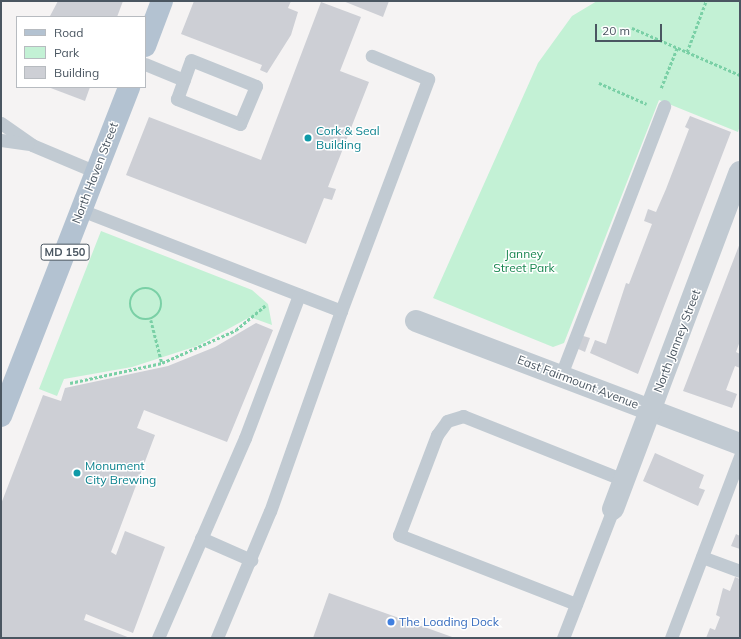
<!DOCTYPE html>
<html>
<head>
<meta charset="utf-8">
<style>
	body { margin:0 }
	#map { position:relative; width:741px; height:639px; overflow:hidden; background:#f5f3f3; font-family:Mulish,sans-serif }
	div>[style] { position:absolute }
	[style*='--x'] { left:calc(var(--x)*1px); top:calc(var(--y)*1px); width:calc(var(--w)*1px); rotate:calc(var(--a)*1deg) }
	.green>* { inset:0; background:#c3f1d5 }
	.building>* { inset:0; background:#cdcfd5 }
	.path>* { height:2.5px; margin-top:-1.25px; transform-origin:0; background:repeating-linear-gradient(90deg,#7ad0a6 0 3px,transparent 0 5px) }
	.path>.ring { margin:-1.25px; padding:0; box-sizing:content-box; background:none; border:2.5px solid #7ad0a6; border-radius:50% }
	.lane>* { height:13px; margin:-6.5px; padding:0 6.5px; transform-origin:6.5px; border-radius:6.5px; background:#c1cad2 }
	.street>* { height:22px; margin:-11px; padding:0 11px; transform-origin:11px; border-radius:11px; background:#c1cad2 }
	.primary>* { height:22px; margin:-11px; padding:0 11px; transform-origin:11px; border-radius:11px; background:#b3c2d1 }
	.dots>* { width:11px; height:11px; translate:-50% -50%; box-sizing:border-box; border:2px solid #fff; border-radius:50% }
	span { translate:-50% -50%; white-space:nowrap; text-align:center; line-height:1.15; -webkit-text-stroke:3px #fff; paint-order:stroke }
	.shield-label span { padding:1px 3px; background:#fff; border:1px solid; border-radius:3px; -webkit-text-stroke-width:0 }
	.shield-label { font-size:11px; color:#4a5661; font-weight:700 }
	.culture-label { font-size:12px; color:#0d838f }
	.left { translate:0 -50%; text-align:left }
	.street-label { font-size:12px; color:#4a5661 }
	.park-label { font-size:12px; color:#17864f }
	.shop-label { font-size:12px; color:#366cbe }
	.frame { position:absolute; inset:0; border:2px solid #4a5661; pointer-events:none }
	.legend { position:absolute; left:16px; top:16px; width:130px; height:72px; box-sizing:border-box; background:#fff; border:1px solid #b7bbc0; margin:0; padding:5px 7px; list-style:none; font-size:12px; color:#4a5661 }
	.legend li { display:flex; align-items:center; gap:8px; height:20px }
	.legend b { width:20px; border:1px solid #b7bbc0 }
	.scale { position:absolute; left:595px; top:24px; width:67px; height:18px; box-sizing:border-box; border:2px solid #4a5661; border-top:0; padding-left:5px; font-size:12px; line-height:14px; white-space:nowrap; color:#4a5661; -webkit-text-stroke:3px #fff; paint-order:stroke }
</style>
</head>
<body>
<div id="map">
	<div class="green">
		<i style="clip-path:polygon(597px 1px,740px 1px,740px 125px,738px 132px,659px 100px,564px 343px,553px 347px,433px 298px,538px 63px,572px 16px)"></i>
		<i style="clip-path:polygon(101px 231px,252px 290px,268px 304px,272px 325px,250px 317px,197px 346px,132px 367px,64px 379px,57px 396px,39px 389px)"></i>
	</div>
	<div class="building">
		<i style="clip-path:polygon(58px 1px,123px 1px,117px 17px,50px 16px)"></i>
		<i style="clip-path:polygon(194px 1px,291px 1px,288px 8px,298px 12px,291px 35px,267px 73px,260px 70px,262px 65px,181px 34px)"></i>
		<i style="clip-path:polygon(343px 1px,389px 1px,383px 17px)"></i>
		<i style="clip-path:polygon(321px 2px,361px 17px,340px 71px,369px 82px,328px 187px,336px 189px,332px 200px,324px 198px,306px 244px,126px 175px,149px 117px,261px 160px)"></i>
		<i style="clip-path:polygon(48px 87px,90px 87px,85px 101px)"></i>
		<i style="clip-path:polygon(690px 116px,731px 132px,638px 374px,590px 353px,595px 340px,606px 344px,626px 283px,629px 284px,652px 224px,644px 221px,648px 209px,656px 212px,666px 189px,689px 129px,685px 127px)"></i>
		<i style="clip-path:polygon(740px 243px,740px 341px,736px 352px,740px 354px,740px 368px,735px 366px,726px 390px,737px 394px,732px 408px,683px 391px)"></i>
		<i style="clip-path:polygon(256px 323px,273px 330px,227px 442px,144px 410px,137px 428px,155px 435px,111px 552px,116px 555px,125px 531px,165px 547px,133px 633px,86px 614px,84px 620px,130px 638px,1px 638px,1px 504px,43px 395px,61px 401px,65px 388px,168px 366px,215px 347px)"></i>
		<i style="clip-path:polygon(580px 335px,590px 338px,585px 352px,576px 348px)"></i>
		<i style="clip-path:polygon(655px 453px,704px 475px,699px 488px,705px 490px,698px 506px,643px 481px)"></i>
		<i style="clip-path:polygon(736px 534px,740px 536px,740px 549px,731px 546px)"></i>
		<i style="clip-path:polygon(735px 577px,740px 579px,740px 638px,706px 638px,710px 628px,715px 630px,720px 617px,716px 615px,723px 588px,730px 591px)"></i>
		<i style="clip-path:polygon(329px 593px,455px 638px,313px 638px)"></i>
	</div>
	<div class="path">
		<i style="--x:632;--y:28;--w:118;--a:23.5"></i>
		<i style="--x:687;--y:52;--w:54;--a:-69.6"></i>
		<i style="--x:599;--y:83;--w:52;--a:23.6"></i>
		<i style="--x:661;--y:88;--w:43;--a:-68.2"></i>
		<i class="ring" style="left:130px;top:288px;width:29.5px;height:29.5px"></i>
		<i style="--x:151;--y:320;--w:44;--a:75.7"></i>
		<i style="--x:70;--y:383;--w:94;--a:-12.3"></i>
		<i style="--x:162;--y:363;--w:81;--a:-24"></i>
		<i style="--x:236;--y:330;--w:38;--a:-40"></i>
	</div>
	<div class="lane">
		<i style="--x:191;--y:60;--w:70;--a:21.8"></i>
		<i style="--x:256;--y:86;--w:41;--a:112.8"></i>
		<i style="--x:240;--y:124;--w:68;--a:-158.4"></i>
		<i style="--x:177;--y:99;--w:41;--a:-70.3"></i>
		<i style="--x:145;--y:64;--w:42;--a:22.3"></i>
		<i style="--x:1;--y:123;--w:38;--a:35"></i>
		<i style="--x:32;--y:145;--w:69;--a:22.9"></i>
		<i style="--x:1;--y:140;--w:27;--a:8"></i>
		<i style="--x:81;--y:210;--w:279;--a:21.2"></i>
		<i style="--x:341;--y:311;--w:212;--a:109.5"></i>
		<i style="--x:270;--y:511;--w:138;--a:112.7"></i>
		<i style="--x:341;--y:311;--w:248;--a:-69.4"></i>
		<i style="--x:428;--y:79;--w:61;--a:-157.7"></i>
		<i style="--x:561;--y:375;--w:288;--a:-69"></i>
		<i style="--x:201;--y:538;--w:55;--a:23.7"></i>
		<i style="--x:702;--y:557;--w:40;--a:20.2"></i>
		<i style="--x:576;--y:604;--w:190;--a:-158.7"></i>
		<i style="--x:399;--y:535;--w:107;--a:-69.2"></i>
		<i style="--x:437;--y:435;--w:17;--a:-54"></i>
		<i style="--x:447;--y:421;--w:17;--a:-17"></i>
		<i style="--x:463;--y:416;--w:173;--a:21.7"></i>
		<i style="--x:158;--y:638;--w:218;--a:-66.5"></i>
		<i style="--x:245;--y:438;--w:153;--a:-69.3"></i>
		<i style="--x:563;--y:638;--w:138;--a:-68.8"></i>
		<i style="--x:671;--y:638;--w:195;--a:-69.2"></i>
	</div>
	<div class="street">
		<i style="--x:416;--y:321;--w:347;--a:20.8"></i>
		<i style="--x:613;--y:509;--w:360;--a:-69.4"></i>
	</div>
	<div class="primary">
		<i style="--x:145;--y:46;--w:48;--a:-69.3"></i>
		<i style="--x:1;--y:416;--w:353;--a:-68.7"></i>
	</div>
	<div class="dots">
		<i style="left:308px;top:138px;background:#0f9aa8"></i>
		<i style="left:77px;top:473px;background:#0f9aa8"></i>
		<i style="left:391px;top:622px;background:#3f7fe0"></i>
	</div>
	<div class="shield-label">
		<span style="left:65px;top:252px">MD 150</span>
	</div>
	<div class="culture-label">
		<span class="left" style="left:316px;top:138px">Cork &amp; Seal<br>Building</span>
		<span class="left" style="left:85px;top:473px">Monument<br>City Brewing</span>
	</div>
	<div class="street-label">
		<span style="left:95px;top:173px;rotate:-69deg">North Haven Street</span>
		<span style="left:677px;top:341px;rotate:-69deg">North Janney Street</span>
		<span style="left:578px;top:382px;rotate:21deg">East Fairmount Avenue</span>
	</div>
	<div class="park-label">
		<span style="left:524px;top:261px">Janney<br>Street Park</span>
	</div>
	<div class="shop-label">
		<span class="left" style="left:399px;top:622px">The Loading Dock</span>
	</div>
	<div class="frame"></div>
	<ul class="legend">
	<li><b style="height:5px;background:#b3c2d1"></b>Road</li>
	<li><b style="height:11px;background:#c3f1d5"></b>Park</li>
	<li><b style="height:11px;background:#cdcfd5"></b>Building</li>
	</ul>
	<div class="scale">20 m</div>
</div>
</body>
</html>
